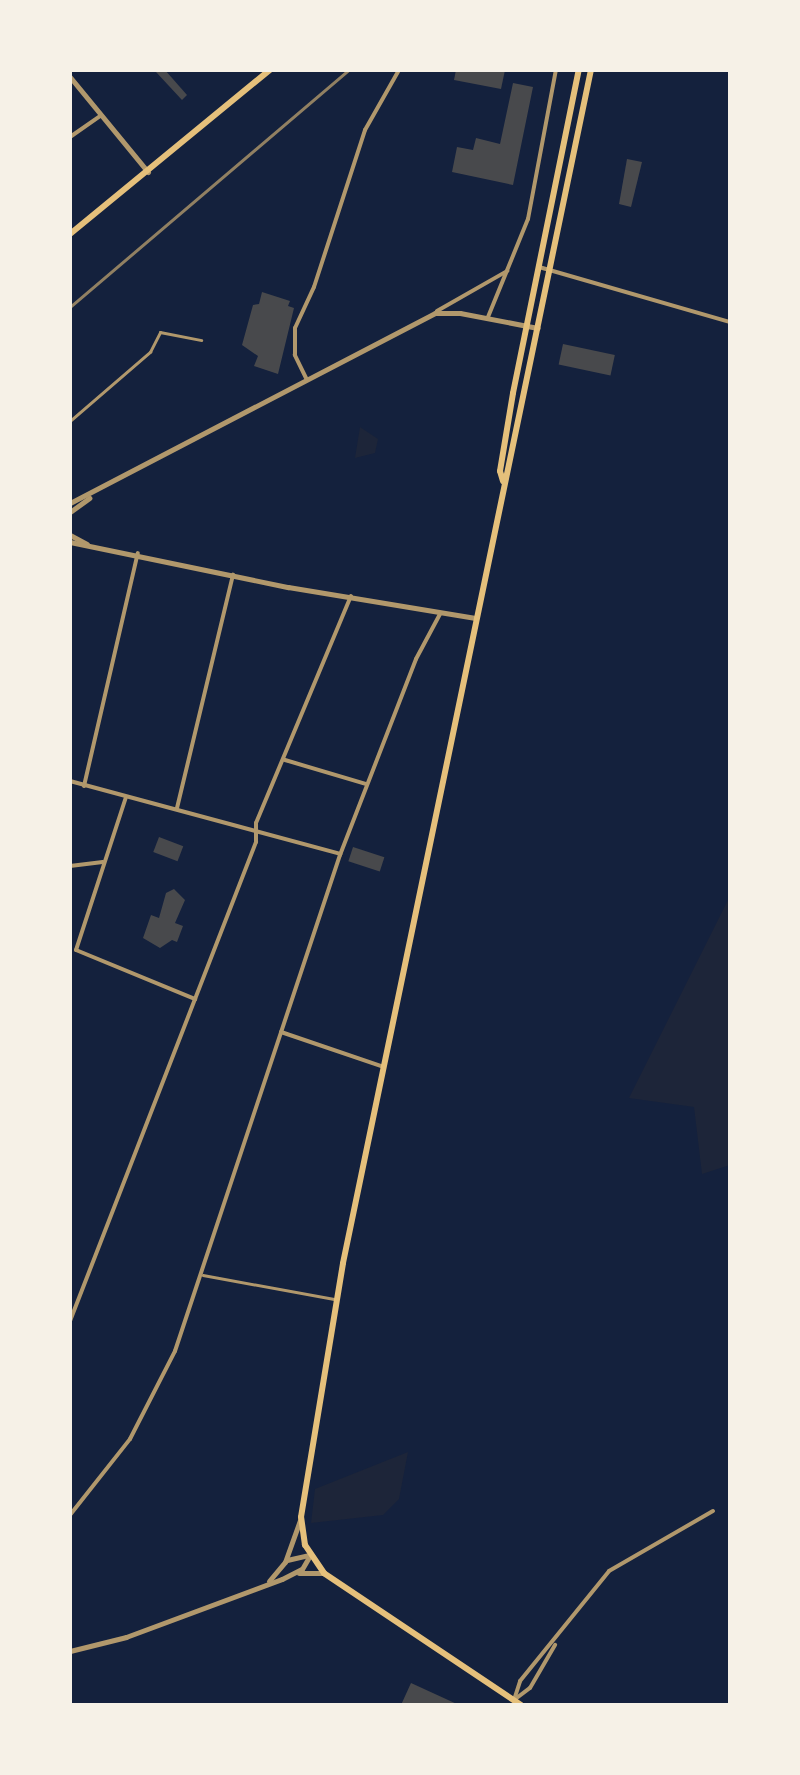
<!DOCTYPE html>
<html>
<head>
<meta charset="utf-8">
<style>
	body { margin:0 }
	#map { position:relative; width:800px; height:1775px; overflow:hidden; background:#14213d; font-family:"Sofia Sans Condensed",sans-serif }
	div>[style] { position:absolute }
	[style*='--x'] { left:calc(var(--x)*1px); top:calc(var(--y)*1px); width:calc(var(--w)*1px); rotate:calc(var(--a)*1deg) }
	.green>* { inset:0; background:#1d2539 }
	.building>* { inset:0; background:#48494c; transform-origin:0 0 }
	.service>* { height:2.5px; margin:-1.25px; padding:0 1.25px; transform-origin:1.25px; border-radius:1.25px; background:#b1986c }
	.minor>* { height:4px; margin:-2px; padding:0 2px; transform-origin:2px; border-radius:2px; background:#b1986c }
	.tertiary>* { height:5px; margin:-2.5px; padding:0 2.5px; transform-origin:2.5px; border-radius:2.5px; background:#b1986c }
	.secondary>* { height:6px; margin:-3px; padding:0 3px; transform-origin:3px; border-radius:3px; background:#e5c07b }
	.rail>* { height:2.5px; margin:-1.25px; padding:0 1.25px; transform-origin:1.25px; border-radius:1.25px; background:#918062 }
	span { translate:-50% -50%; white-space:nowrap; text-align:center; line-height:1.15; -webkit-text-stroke:8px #f6f1e7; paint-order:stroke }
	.frame { position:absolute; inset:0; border:72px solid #f6f1e7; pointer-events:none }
</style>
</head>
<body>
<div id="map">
	<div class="green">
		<i style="clip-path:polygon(360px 427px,378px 439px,375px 453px,355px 458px)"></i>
		<i style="clip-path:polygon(730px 896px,730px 1165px,702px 1174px,694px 1107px,629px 1098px)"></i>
		<i style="clip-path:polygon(408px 1452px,399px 1499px,383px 1515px,311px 1523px,315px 1489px)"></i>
	</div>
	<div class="building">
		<i style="clip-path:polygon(165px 70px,187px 95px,182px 100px,156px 72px)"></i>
		<i style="clip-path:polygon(456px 70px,505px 70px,501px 89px,454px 80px)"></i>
		<i style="clip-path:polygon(513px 83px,533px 87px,513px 185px,452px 172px,457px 147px,473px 150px,476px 138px,500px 144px)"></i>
		<i style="clip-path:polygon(627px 159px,642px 162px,631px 207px,619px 204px)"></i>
		<i style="clip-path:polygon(262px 292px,290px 301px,288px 306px,294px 308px,278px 374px,254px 366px,258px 356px,242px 345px,253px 305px,259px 304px)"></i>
		<i style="left:563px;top:344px;width:53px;height:21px;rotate:12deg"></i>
		<i style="left:159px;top:837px;width:26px;height:16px;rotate:21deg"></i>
		<i style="left:353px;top:847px;width:33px;height:15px;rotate:18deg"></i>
		<i style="clip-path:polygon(174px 889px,185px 900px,175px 923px,183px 926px,177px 942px,172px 940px,160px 948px,143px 938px,151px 915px,159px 918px,166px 893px)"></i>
		<i style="clip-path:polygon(411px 1683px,459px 1705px,401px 1705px)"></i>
	</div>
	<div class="service">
		<i style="--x:70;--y:421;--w:106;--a:-40.8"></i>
		<i style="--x:150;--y:352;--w:22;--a:-63"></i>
		<i style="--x:160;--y:332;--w:42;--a:11"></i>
		<i style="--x:203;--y:1275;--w:133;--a:10.4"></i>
	</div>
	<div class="minor">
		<i style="--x:70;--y:137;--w:37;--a:-35"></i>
		<i style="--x:539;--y:267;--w:199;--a:16.1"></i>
		<i style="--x:437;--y:311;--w:81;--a:-29.7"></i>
		<i style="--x:488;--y:317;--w:106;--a:-67.8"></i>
		<i style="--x:528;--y:219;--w:152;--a:-79.4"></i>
		<i style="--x:307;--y:380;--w:28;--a:-116"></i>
		<i style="--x:295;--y:355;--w:27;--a:-90"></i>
		<i style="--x:295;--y:328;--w:45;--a:-65.1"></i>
		<i style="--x:314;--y:287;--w:165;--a:-72"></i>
		<i style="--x:365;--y:130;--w:69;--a:-60.5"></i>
		<i style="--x:285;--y:760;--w:84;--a:16.5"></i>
		<i style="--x:70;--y:781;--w:280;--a:15.1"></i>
		<i style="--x:84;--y:786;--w:239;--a:-77"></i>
		<i style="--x:126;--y:797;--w:161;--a:108.1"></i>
		<i style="--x:76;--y:950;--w:129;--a:22.4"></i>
		<i style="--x:177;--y:808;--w:240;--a:-76.5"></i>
		<i style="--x:70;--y:866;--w:33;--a:-7"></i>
		<i style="--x:281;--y:1032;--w:106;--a:18.8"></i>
		<i style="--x:70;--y:1321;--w:514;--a:-68.78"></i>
		<i style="--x:256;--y:842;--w:19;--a:-90"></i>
		<i style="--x:256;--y:823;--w:246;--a:-67.3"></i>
		<i style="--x:70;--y:1515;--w:97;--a:-51.7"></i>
		<i style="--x:130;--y:1439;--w:99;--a:-62.9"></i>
		<i style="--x:175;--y:1351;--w:523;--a:-71.6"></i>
		<i style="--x:340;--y:855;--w:210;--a:-68.8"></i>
		<i style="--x:416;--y:659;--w:51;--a:-61.9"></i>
		<i style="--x:514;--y:1700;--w:20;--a:-72"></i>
		<i style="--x:520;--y:1681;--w:141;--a:-51"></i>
		<i style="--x:609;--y:1571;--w:120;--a:-30"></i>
		<i style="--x:514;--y:1700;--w:20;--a:-37"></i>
		<i style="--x:530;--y:1688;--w:50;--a:-59.8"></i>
	</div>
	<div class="tertiary">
		<i style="--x:70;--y:77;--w:123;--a:50.6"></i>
		<i style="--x:70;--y:503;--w:411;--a:-27.5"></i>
		<i style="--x:435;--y:313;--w:25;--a:0"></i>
		<i style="--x:460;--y:313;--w:79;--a:10.9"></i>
		<i style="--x:70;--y:512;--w:24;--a:-36"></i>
		<i style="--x:70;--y:535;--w:19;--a:28"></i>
		<i style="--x:70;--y:542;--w:223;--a:11.7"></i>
		<i style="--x:288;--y:587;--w:190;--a:9.4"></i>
		<i style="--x:287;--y:1560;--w:23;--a:-13"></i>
		<i style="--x:299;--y:1573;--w:24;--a:0"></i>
		<i style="--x:269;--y:1581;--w:25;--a:-50"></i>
		<i style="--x:285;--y:1562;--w:45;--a:-70.3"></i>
		<i style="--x:70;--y:1651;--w:58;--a:-14"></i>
		<i style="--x:126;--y:1637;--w:166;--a:-20.4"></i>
		<i style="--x:282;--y:1579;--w:22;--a:-27"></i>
		<i style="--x:302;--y:1569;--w:16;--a:-60"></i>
	</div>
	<div class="secondary">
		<i style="--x:70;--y:234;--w:259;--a:-39.4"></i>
		<i style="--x:503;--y:481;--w:10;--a:-107"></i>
		<i style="--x:500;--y:471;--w:79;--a:-80.5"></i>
		<i style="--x:513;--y:393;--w:330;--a:-78.5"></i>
		<i style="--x:521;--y:1705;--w:237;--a:-146.2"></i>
		<i style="--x:324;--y:1573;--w:34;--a:-124"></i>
		<i style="--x:305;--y:1545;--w:28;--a:-98"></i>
		<i style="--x:301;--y:1517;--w:257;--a:-80.6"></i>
		<i style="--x:343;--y:1263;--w:1219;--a:-78.26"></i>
	</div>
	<div class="rail">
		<i style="--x:70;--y:307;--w:365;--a:-40.4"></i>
	</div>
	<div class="frame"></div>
</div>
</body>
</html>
